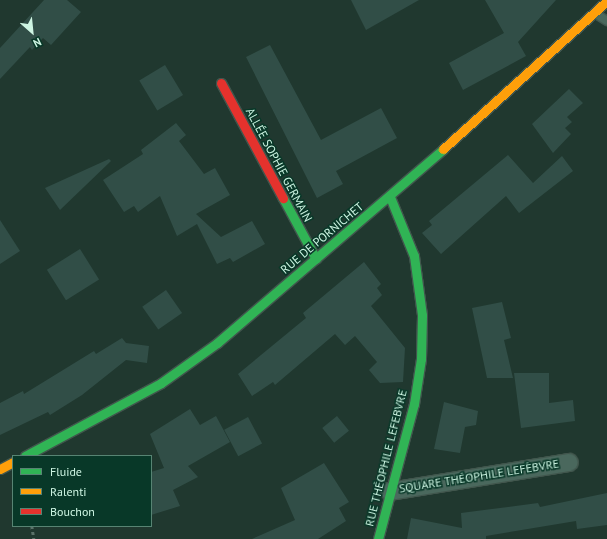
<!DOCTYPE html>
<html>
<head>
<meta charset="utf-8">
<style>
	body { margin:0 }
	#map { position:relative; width:607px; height:539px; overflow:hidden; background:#20382f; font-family:"PT Sans",sans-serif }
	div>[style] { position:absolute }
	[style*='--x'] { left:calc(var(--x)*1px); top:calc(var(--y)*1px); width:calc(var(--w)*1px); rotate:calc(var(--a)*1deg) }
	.building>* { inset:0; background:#314e47; transform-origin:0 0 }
	.path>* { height:2.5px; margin-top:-1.25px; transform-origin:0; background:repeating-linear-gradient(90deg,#5a7269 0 3px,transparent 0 6px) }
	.roads { filter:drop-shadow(1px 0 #41564d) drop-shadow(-1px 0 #41564d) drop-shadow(0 1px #41564d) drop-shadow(0 -1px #41564d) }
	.lane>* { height:8px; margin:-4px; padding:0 4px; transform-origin:4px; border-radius:4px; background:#4a685d }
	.street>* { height:17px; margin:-8.5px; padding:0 8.5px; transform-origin:8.5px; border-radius:8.5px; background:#4a685d }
	.fast>* { height:9px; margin:-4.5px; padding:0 4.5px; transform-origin:4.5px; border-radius:4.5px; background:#30b455 }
	.slow>* { height:9px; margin:-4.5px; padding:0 4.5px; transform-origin:4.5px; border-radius:4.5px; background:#ff9f0a }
	.jam>* { height:9px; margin:-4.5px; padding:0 4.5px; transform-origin:4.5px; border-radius:4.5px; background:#e5322d }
	span { translate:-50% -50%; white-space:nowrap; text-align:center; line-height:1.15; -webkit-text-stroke:3px #083828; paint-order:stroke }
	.street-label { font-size:12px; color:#cef5e3 }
	.legend { position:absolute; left:12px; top:455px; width:140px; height:72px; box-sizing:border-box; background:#083828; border:1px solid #578473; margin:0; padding:5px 7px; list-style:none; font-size:12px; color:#cef5e3 }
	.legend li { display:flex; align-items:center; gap:8px; height:20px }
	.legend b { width:20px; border:1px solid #578473 }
	.north { position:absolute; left:12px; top:12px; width:40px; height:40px; -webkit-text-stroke:3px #083828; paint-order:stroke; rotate:153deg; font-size:11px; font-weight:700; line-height:16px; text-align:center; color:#cef5e3 }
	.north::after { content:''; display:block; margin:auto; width:14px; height:18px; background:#cef5e3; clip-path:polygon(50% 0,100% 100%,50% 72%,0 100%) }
</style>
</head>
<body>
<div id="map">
	<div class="building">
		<i style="clip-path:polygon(44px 0,67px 0,81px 12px,51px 45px,43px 38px,32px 50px,30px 47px,0 79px,0 48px)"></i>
		<i style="clip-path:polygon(351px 0,419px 0,366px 30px)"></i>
		<i style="clip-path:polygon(485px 0,556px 0,518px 42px,526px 56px,463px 90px,449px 63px,504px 33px)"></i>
		<i style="clip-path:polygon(270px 45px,321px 140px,381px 108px,397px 138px,336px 171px,343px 184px,317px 198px,246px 57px)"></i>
		<i style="left:165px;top:65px;width:35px;height:30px;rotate:59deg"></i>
		<i style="clip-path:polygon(569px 89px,583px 103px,567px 117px,572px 122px,565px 128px,571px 134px,553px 153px,532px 124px)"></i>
		<i style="clip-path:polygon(176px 123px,186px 135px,179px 141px,204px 174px,215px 168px,230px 195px,196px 214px,221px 237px,252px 221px,265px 244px,233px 262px,230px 258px,217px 264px,197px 224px,177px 236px,160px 196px,138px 212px,134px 206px,124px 212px,103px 180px,143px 154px,141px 150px)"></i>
		<i style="clip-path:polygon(508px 155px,533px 183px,562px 156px,573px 171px,519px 213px,506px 196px,441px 254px,422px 233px,432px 225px,429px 221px)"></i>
		<i style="clip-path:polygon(109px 159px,111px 161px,60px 210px,45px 188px)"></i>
		<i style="clip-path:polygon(0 220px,20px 251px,0 264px)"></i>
		<i style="left:80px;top:249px;width:36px;height:39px;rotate:58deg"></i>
		<i style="clip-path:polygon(364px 262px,381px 284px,377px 288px,382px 295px,371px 306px,405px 348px,403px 382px,380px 383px,369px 370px,377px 362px,355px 336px,345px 345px,335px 334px,275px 385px,273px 382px,252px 396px,238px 374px,306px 318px,303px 313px)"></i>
		<i style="left:166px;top:290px;width:28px;height:29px;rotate:55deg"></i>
		<i style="clip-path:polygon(502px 302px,511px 338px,504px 340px,513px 378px,487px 378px,472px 308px)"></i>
		<i style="clip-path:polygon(122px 338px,126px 343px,149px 346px,147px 363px,126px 360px,82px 395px,50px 415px,48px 412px,0 435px,0 403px,23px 391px,24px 394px,94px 351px,96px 354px)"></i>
		<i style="clip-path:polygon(514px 373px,549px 373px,549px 403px,573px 400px,575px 421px,521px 428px)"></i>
		<i style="clip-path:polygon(444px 402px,478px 411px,476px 425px,465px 427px,460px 453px,434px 449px)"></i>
		<i style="clip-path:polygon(190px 409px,200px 425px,216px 416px,230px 442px,188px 466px,198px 477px,173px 490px,180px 506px,151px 515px,151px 472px,164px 468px,150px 434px)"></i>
		<i style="left:337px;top:416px;width:19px;height:19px;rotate:51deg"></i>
		<i style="left:248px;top:417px;width:30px;height:27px;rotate:62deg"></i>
		<i style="clip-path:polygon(324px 463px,349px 502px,339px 508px,346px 521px,318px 539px,252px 539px,295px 520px,281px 488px)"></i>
		<i style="clip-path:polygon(607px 493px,607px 525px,577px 529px,576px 521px,486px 536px,486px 539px,407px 539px,411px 518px,462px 528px,461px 513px,538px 503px,540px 507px)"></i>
	</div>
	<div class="path">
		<i style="--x:32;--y:526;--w:13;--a:81"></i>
	</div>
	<div class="roads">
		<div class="lane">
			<i style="--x:596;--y:14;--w:13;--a:32"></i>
		</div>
		<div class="street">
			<i style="--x:389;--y:491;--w:182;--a:-9.2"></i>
		</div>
		<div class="fast">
			<i style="--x:283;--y:198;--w:69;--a:61.6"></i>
			<i style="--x:25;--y:456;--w:154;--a:-28.2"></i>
			<i style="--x:161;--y:383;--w:69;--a:-35.5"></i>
			<i style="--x:217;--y:343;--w:298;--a:-40.6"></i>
			<i style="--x:378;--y:539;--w:140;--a:-75.1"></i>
			<i style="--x:414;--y:404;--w:46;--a:-81.2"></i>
			<i style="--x:421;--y:359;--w:44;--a:-88.7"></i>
			<i style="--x:422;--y:315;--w:60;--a:-97.7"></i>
			<i style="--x:414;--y:256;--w:64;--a:-112.1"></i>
		</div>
		<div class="slow">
			<i style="--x:443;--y:149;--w:221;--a:-42.1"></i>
			<i style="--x:0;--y:469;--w:15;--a:-28"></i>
		</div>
		<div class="jam">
			<i style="--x:221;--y:83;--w:131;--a:61.7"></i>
		</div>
	</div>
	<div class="street-label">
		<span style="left:279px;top:165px;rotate:62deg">ALLÉE SOPHIE GERMAIN</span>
		<span style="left:322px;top:238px;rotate:-40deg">RUE DE PORNICHET</span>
		<span style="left:386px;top:458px;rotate:-76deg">RUE THÉOPHILE LEFEBVRE</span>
		<span style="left:479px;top:476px;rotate:-9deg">SQUARE THÉOPHILE LEFÈBVRE</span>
	</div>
	<ul class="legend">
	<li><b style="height:5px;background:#30b455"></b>Fluide</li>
	<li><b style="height:5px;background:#ff9f0a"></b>Ralenti</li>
	<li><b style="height:5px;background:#e5322d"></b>Bouchon</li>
	</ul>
	<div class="north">N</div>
</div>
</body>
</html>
